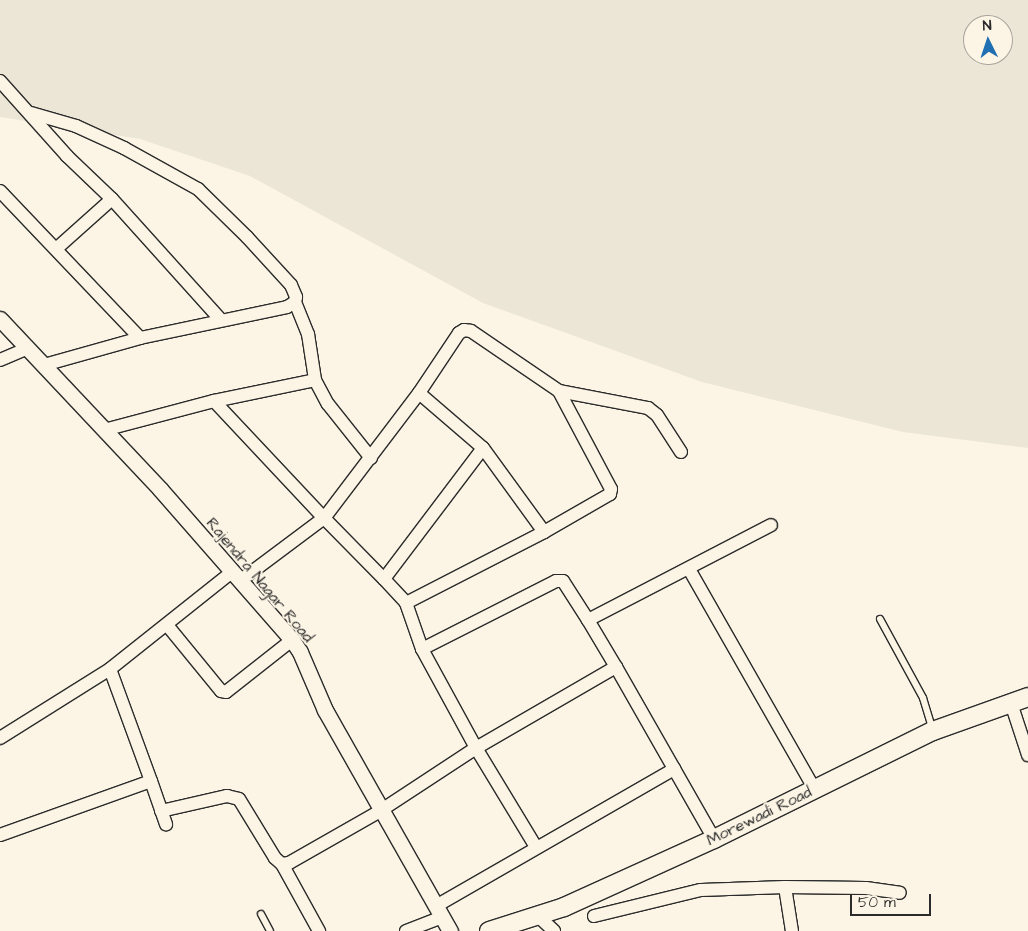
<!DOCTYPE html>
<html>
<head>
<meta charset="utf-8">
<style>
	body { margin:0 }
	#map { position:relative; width:1028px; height:931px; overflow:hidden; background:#fcf5e5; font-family:"Architects Daughter",sans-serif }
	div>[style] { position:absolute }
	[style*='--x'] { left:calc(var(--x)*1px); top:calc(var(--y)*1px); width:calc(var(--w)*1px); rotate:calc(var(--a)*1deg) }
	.built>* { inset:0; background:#ece6d7 }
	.roads { filter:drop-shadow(1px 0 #2b2b2b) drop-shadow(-1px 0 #2b2b2b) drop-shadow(0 1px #2b2b2b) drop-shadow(0 -1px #2b2b2b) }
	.service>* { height:6px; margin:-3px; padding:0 3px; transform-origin:3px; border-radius:3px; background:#fcf5e5 }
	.minor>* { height:12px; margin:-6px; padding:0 6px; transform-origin:6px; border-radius:6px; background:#fcf5e5 }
	.tertiary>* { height:15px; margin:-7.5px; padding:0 7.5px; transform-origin:7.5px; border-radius:7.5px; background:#fcf5e5 }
	.secondary>* { height:18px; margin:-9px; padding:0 9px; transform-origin:9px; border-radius:9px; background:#fcf5e5 }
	span { translate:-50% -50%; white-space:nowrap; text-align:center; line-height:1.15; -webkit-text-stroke:4px #fcf5e5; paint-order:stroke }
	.street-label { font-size:16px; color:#2b2b2b }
	.north { position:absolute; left:963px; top:15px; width:50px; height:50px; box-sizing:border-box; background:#fcf5e5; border:1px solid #a8a49b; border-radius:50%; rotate:356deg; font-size:14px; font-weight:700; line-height:20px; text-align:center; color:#2b2b2b }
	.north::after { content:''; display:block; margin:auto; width:18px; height:22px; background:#1f6fb2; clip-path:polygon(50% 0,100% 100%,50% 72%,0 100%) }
	.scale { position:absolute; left:850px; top:894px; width:81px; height:22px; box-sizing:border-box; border:2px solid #2b2b2b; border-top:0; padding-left:6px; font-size:15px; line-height:18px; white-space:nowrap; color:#2b2b2b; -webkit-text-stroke:4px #fcf5e5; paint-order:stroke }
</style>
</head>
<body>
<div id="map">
	<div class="built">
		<i style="clip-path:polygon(evenodd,0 0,1028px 0,1028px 448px,903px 432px,702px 382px,483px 303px,250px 176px,140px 139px,0 117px,0 0,973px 25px,1003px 25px,1003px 55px,973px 55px,973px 25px)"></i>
	</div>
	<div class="roads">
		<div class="service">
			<i style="--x:880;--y:619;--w:90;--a:61.4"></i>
			<i style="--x:923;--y:698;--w:34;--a:73"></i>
			<i style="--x:261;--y:914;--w:19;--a:62"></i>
		</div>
		<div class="minor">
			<i style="--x:0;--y:81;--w:101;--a:48.2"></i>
			<i style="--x:67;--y:156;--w:62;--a:43.7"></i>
			<i style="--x:112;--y:199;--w:163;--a:48"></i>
			<i style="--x:31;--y:113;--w:47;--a:16.1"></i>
			<i style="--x:76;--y:126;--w:53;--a:24.6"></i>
			<i style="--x:124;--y:148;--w:85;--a:29"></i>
			<i style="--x:198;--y:189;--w:69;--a:44.4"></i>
			<i style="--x:247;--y:237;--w:65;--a:47.5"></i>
			<i style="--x:291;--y:285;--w:13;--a:67"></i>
			<i style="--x:296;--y:297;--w:5;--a:101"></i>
			<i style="--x:295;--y:302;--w:35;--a:68"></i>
			<i style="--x:308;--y:334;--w:47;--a:81.3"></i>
			<i style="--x:315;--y:380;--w:27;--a:62"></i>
			<i style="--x:328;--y:404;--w:69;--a:51.5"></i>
			<i style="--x:0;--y:191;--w:203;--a:46.4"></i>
			<i style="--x:140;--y:338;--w:150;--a:-11.9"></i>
			<i style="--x:287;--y:307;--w:9;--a:-32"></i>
			<i style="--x:56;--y:249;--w:75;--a:-41.8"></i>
			<i style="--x:0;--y:360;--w:30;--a:-23"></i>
			<i style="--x:44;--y:365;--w:100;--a:-15.7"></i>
			<i style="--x:559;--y:391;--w:91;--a:10.8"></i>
			<i style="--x:648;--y:408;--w:11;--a:38"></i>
			<i style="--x:657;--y:415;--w:44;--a:57"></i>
			<i style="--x:419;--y:393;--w:84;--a:40.7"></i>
			<i style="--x:483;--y:448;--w:104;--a:54"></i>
			<i style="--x:214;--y:401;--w:161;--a:46.8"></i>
			<i style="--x:324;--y:518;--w:86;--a:45.5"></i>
			<i style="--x:384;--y:579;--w:33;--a:47"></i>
			<i style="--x:406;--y:603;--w:155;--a:-27.2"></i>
			<i style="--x:544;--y:532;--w:76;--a:-29.9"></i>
			<i style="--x:610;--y:494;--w:5;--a:-79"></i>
			<i style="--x:611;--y:489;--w:111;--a:-118"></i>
			<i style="--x:559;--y:391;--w:107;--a:-145.7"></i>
			<i style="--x:471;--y:331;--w:7;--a:-172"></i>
			<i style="--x:464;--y:330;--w:6;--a:149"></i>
			<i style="--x:459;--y:333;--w:72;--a:123.7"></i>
			<i style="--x:419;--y:393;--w:157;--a:127.2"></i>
			<i style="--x:324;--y:518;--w:104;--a:143.2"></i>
			<i style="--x:104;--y:430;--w:114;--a:-14.8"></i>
			<i style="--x:214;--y:401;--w:103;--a:-11.7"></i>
			<i style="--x:689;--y:569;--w:254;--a:60.3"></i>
			<i style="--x:384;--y:579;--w:164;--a:-52.9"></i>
			<i style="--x:406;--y:603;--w:49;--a:70.8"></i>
			<i style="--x:422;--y:649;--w:113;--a:61.4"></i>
			<i style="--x:476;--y:748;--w:116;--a:58.8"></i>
			<i style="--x:167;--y:625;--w:85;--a:50.7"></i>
			<i style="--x:221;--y:691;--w:5;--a:11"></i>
			<i style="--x:226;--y:692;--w:84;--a:-38.2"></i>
			<i style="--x:422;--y:649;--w:150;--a:-26.9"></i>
			<i style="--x:556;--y:581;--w:7;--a:0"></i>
			<i style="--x:563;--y:581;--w:46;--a:57.3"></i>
			<i style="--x:616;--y:667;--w:198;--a:60.3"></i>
			<i style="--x:1011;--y:703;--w:55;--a:71.9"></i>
			<i style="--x:0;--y:738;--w:130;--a:-32.1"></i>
			<i style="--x:151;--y:781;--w:46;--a:70.8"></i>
			<i style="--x:161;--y:811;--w:68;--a:-12.8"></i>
			<i style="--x:227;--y:796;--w:12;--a:14"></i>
			<i style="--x:239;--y:799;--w:69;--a:58.6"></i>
			<i style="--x:275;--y:858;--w:9;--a:41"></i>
			<i style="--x:282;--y:864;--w:77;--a:61.1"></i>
			<i style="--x:0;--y:835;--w:160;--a:-19.7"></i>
			<i style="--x:151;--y:781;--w:119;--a:-110.1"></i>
			<i style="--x:110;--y:669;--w:156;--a:-38.5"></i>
			<i style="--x:282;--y:864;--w:7;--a:-8"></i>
			<i style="--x:289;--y:863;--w:105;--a:-29.7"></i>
			<i style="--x:380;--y:811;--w:115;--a:-33.3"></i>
			<i style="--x:476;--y:748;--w:162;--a:-30.1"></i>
			<i style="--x:616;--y:667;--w:55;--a:-120.8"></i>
			<i style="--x:588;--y:620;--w:206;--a:-27.4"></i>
			<i style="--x:785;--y:887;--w:45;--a:81"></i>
			<i style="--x:436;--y:906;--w:275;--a:-29.9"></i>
			<i style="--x:538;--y:916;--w:22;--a:43"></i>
			<i style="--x:594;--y:916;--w:110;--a:-13.7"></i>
			<i style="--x:701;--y:890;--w:84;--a:-2"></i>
			<i style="--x:785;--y:887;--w:81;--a:0.7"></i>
			<i style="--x:866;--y:888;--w:34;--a:8"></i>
			<i style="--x:406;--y:931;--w:40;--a:-21"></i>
		</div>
		<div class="tertiary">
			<i style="--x:0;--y:319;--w:233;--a:46.7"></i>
			<i style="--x:160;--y:489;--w:201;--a:48.8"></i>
			<i style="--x:292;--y:640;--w:14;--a:56"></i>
			<i style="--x:300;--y:652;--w:63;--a:66.7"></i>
			<i style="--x:325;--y:710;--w:254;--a:60.5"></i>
		</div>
		<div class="secondary">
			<i style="--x:489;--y:931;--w:79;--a:-17.7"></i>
			<i style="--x:564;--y:907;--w:165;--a:-24.4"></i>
			<i style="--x:714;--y:839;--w:244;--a:-26.3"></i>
			<i style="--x:933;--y:731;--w:101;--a:-19.7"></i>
		</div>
	</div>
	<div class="street-label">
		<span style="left:260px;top:580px;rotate:50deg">Rajendra Nagar Road</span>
		<span style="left:759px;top:816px;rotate:-26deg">Morewadi Road</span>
	</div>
	<div class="north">N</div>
	<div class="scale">50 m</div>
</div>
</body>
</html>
